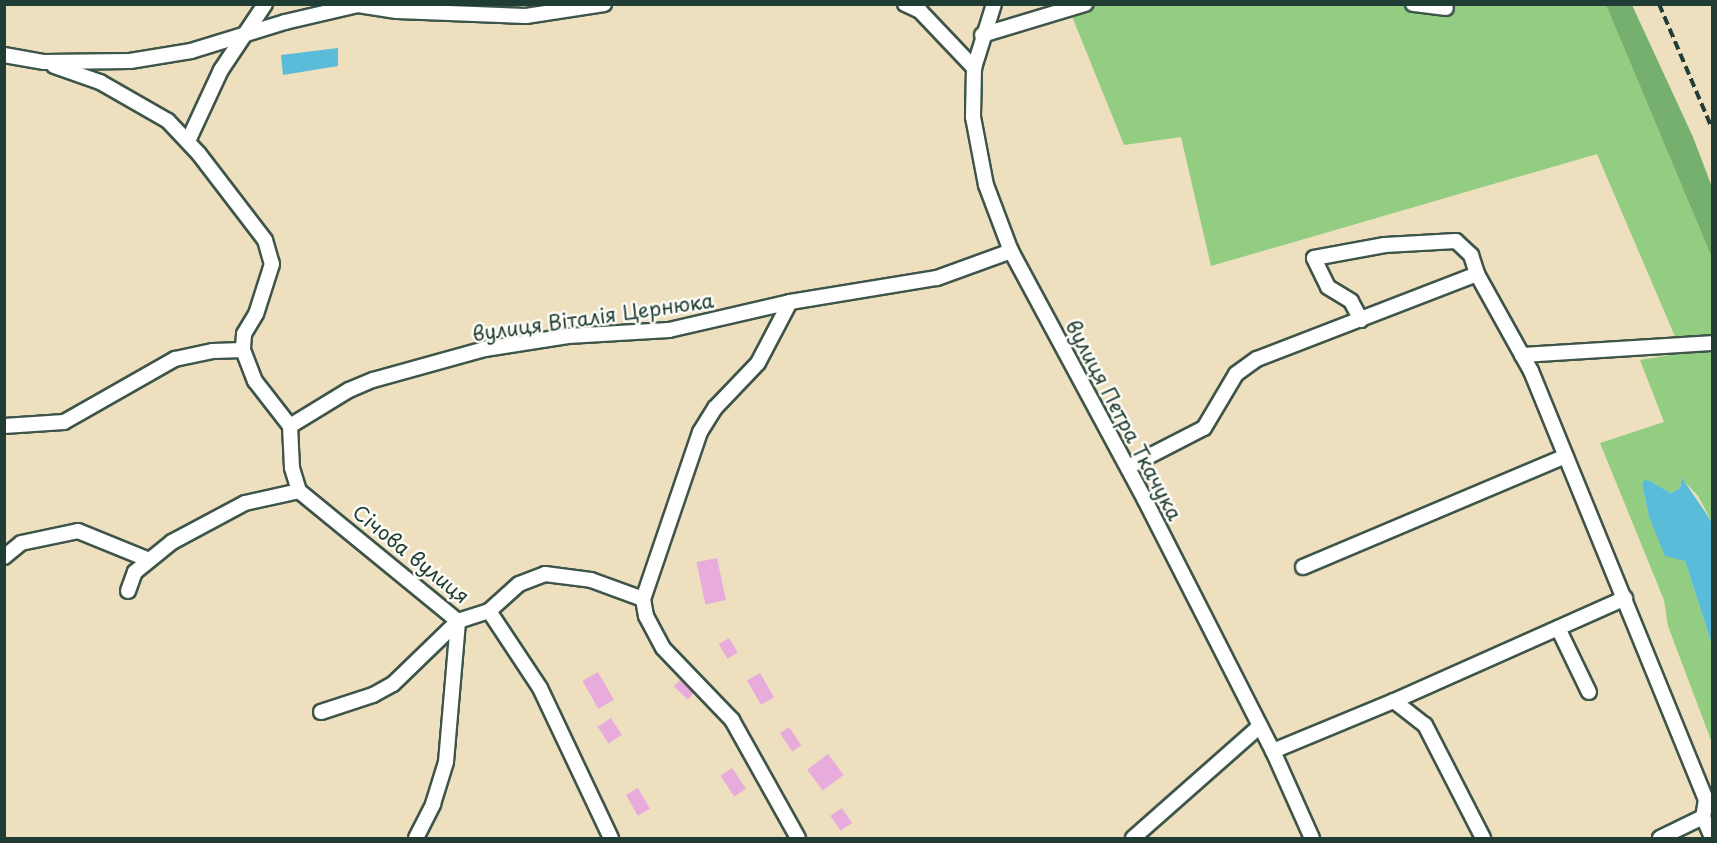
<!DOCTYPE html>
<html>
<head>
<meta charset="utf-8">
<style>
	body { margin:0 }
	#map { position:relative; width:1717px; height:843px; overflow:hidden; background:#eee0bf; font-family:"Playpen Sans",sans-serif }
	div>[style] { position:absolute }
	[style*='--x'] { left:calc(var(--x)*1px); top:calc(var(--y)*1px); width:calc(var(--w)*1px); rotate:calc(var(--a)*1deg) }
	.green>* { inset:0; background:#92cd81 }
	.forest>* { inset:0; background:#75b06f }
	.water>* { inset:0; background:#5abcd8 }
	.building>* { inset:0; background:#e7abdc; transform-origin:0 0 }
	.roads { filter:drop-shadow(2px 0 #3e5549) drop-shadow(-2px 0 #3e5549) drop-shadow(0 2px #3e5549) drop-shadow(0 -2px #3e5549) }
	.minor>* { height:14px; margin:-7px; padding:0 7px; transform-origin:7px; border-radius:7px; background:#fff }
	.rail>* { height:4px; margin-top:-2px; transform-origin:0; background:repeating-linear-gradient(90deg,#1f3d34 0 9px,transparent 0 13.5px) }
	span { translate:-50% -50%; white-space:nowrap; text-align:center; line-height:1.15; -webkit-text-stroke:5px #fdfcf7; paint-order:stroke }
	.street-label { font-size:20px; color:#1f3d34 }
	.frame { position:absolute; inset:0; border:6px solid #1f3d34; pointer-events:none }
</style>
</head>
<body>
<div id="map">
	<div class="green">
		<i style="clip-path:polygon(1067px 4px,1606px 5px,1712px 258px,1712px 522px,1698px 496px,1682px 479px,1680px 488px,1671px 493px,1650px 481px,1642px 484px,1649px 517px,1685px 561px,1712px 645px,1712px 743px,1668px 626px,1664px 600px,1600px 443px,1664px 422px,1640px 360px,1682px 353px,1597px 154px,1211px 266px,1181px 137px,1124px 145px)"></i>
	</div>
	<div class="forest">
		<i style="clip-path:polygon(1606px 5px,1632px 5px,1693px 137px,1712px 187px,1712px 258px)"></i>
	</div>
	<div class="water">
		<i style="clip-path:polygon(338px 48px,338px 66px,283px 75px,281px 55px)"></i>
		<i style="clip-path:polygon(1682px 478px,1712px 522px,1712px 645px,1685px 561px,1665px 556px,1649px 517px,1642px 484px,1645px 480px,1650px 481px,1671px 493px,1680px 488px)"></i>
	</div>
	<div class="building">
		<i style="left:717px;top:558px;width:43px;height:21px;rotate:78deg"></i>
		<i style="left:729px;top:638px;width:17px;height:12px;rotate:59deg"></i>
		<i style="left:598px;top:672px;width:32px;height:18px;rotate:60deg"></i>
		<i style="left:760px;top:673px;width:28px;height:15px;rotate:60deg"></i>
		<i style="left:680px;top:680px;width:19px;height:9px;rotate:43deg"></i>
		<i style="left:611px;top:718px;width:20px;height:16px;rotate:57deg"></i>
		<i style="left:789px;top:727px;width:22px;height:11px;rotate:56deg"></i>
		<i style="left:828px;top:754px;width:26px;height:26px;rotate:53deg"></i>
		<i style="left:732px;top:768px;width:25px;height:14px;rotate:56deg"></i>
		<i style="left:638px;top:788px;width:24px;height:14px;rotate:60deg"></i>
		<i style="left:842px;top:808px;width:18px;height:14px;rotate:56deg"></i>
	</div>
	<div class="roads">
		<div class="minor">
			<i style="--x:905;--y:4;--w:17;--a:25"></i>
			<i style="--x:920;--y:11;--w:79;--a:46.5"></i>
			<i style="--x:994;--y:4;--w:67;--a:107.4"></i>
			<i style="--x:974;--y:68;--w:49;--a:91.2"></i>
			<i style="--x:973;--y:117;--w:69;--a:79.2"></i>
			<i style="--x:986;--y:185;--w:71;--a:69.3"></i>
			<i style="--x:1011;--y:251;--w:283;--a:61.7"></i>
			<i style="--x:1145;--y:500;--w:282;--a:63"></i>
			<i style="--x:1273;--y:751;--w:95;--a:65.9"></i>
			<i style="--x:1413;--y:4;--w:33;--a:7"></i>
			<i style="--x:982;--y:35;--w:108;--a:-16.8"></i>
			<i style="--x:4;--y:55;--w:41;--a:9.9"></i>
			<i style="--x:44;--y:62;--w:86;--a:-0.7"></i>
			<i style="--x:130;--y:61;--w:62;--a:-9.3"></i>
			<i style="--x:191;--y:51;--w:98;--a:-17.1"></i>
			<i style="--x:285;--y:22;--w:75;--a:-13.1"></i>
			<i style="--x:358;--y:5;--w:39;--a:9"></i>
			<i style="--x:397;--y:11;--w:129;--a:2.2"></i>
			<i style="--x:526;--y:16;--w:79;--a:-8.7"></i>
			<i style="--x:54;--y:66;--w:49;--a:19.2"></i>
			<i style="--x:100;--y:82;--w:78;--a:29.8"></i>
			<i style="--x:168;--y:121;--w:45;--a:46.8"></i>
			<i style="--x:199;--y:154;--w:108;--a:52.5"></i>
			<i style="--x:265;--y:240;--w:25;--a:74"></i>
			<i style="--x:272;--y:264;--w:52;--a:107.7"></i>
			<i style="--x:256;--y:314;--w:23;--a:121"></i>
			<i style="--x:244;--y:334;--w:16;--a:94"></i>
			<i style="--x:243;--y:350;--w:33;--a:69"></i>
			<i style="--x:255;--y:381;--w:57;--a:52.1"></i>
			<i style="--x:188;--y:141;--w:78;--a:-65.1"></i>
			<i style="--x:221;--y:70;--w:79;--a:-56.3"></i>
			<i style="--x:790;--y:302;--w:69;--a:117.7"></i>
			<i style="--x:758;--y:363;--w:62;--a:133.7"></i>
			<i style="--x:715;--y:408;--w:28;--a:122"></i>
			<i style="--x:700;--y:432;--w:176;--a:108.8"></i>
			<i style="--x:643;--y:599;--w:17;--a:80"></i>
			<i style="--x:646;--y:616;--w:36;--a:62"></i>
			<i style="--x:663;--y:648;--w:100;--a:46.2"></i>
			<i style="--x:732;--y:720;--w:135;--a:60.8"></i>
			<i style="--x:1361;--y:320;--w:21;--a:-118"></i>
			<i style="--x:1351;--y:301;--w:27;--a:-149"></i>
			<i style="--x:1328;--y:287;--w:32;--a:-116"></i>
			<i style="--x:1314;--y:258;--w:72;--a:-10.4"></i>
			<i style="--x:1385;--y:245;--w:71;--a:-3.2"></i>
			<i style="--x:1456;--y:241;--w:21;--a:43"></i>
			<i style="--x:1471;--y:255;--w:20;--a:72"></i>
			<i style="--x:1522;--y:355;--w:190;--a:-3.6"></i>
			<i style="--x:4;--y:426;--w:60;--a:-3.8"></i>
			<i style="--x:64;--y:422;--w:128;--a:-29.6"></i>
			<i style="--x:175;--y:359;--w:39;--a:-12"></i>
			<i style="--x:213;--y:351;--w:30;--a:-2"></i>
			<i style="--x:1128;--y:467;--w:85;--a:-27.2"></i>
			<i style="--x:1204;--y:428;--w:63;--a:-59.3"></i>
			<i style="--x:1236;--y:374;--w:26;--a:-36"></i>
			<i style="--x:1257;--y:359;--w:236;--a:-21.1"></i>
			<i style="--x:1477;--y:274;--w:111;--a:60.9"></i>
			<i style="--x:1531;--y:371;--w:462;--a:67.8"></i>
			<i style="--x:1706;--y:799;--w:18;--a:99"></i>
			<i style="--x:1703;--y:817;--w:48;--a:154"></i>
			<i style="--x:299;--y:491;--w:24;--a:-107"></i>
			<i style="--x:292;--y:468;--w:42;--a:-92.7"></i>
			<i style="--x:290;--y:426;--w:69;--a:-31.4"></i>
			<i style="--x:349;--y:390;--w:26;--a:-23"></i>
			<i style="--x:373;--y:380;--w:116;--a:-15.5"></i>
			<i style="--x:485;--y:349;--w:84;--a:-8.9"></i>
			<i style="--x:568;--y:336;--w:101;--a:-3.4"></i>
			<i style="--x:669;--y:330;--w:124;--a:-13"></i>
			<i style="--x:790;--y:302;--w:149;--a:-9.3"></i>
			<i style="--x:937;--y:278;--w:79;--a:-20"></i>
			<i style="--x:4;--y:557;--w:22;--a:-39"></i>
			<i style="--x:21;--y:543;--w:58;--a:-11.9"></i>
			<i style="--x:78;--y:531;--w:77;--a:22.2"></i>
			<i style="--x:1303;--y:567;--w:285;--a:-22.9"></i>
			<i style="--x:128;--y:591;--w:20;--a:-70"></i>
			<i style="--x:135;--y:572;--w:48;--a:-39"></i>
			<i style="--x:172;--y:542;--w:83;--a:-28.1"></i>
			<i style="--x:245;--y:503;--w:55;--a:-12.5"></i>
			<i style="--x:299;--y:491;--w:205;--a:39.3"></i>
			<i style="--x:458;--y:621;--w:33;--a:-18"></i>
			<i style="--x:489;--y:611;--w:92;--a:56.5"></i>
			<i style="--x:540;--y:688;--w:166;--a:64.7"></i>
			<i style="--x:489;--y:611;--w:40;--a:-42"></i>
			<i style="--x:519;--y:584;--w:28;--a:-21"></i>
			<i style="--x:545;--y:574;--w:46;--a:7.4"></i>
			<i style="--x:591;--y:580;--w:55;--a:20.1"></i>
			<i style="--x:1558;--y:628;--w:71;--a:64.2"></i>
			<i style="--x:1394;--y:701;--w:253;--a:-24"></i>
			<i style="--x:321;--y:712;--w:55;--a:-18.1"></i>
			<i style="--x:373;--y:695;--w:23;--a:-29"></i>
			<i style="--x:393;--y:684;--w:91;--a:-44.1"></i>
			<i style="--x:1273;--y:751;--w:131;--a:-22.5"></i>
			<i style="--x:1394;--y:701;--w:39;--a:38"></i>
			<i style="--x:1425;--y:725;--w:127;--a:62.8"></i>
			<i style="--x:1703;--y:817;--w:22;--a:66"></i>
			<i style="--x:416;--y:838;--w:38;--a:-63"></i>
			<i style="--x:433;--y:804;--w:44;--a:-72.8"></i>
			<i style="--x:446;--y:762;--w:142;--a:-85.1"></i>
			<i style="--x:1133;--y:838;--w:169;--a:-41.4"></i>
		</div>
	</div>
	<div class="rail">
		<i style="--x:1659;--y:4;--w:135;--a:66.9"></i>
	</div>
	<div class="street-label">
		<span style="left:593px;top:317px;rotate:-8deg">вулиця Віталія Цернюка</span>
		<span style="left:1124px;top:420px;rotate:62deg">вулиця Петра Ткачука</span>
		<span style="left:411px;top:554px;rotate:39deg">Січова вулиця</span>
	</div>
	<div class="frame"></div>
</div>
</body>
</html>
